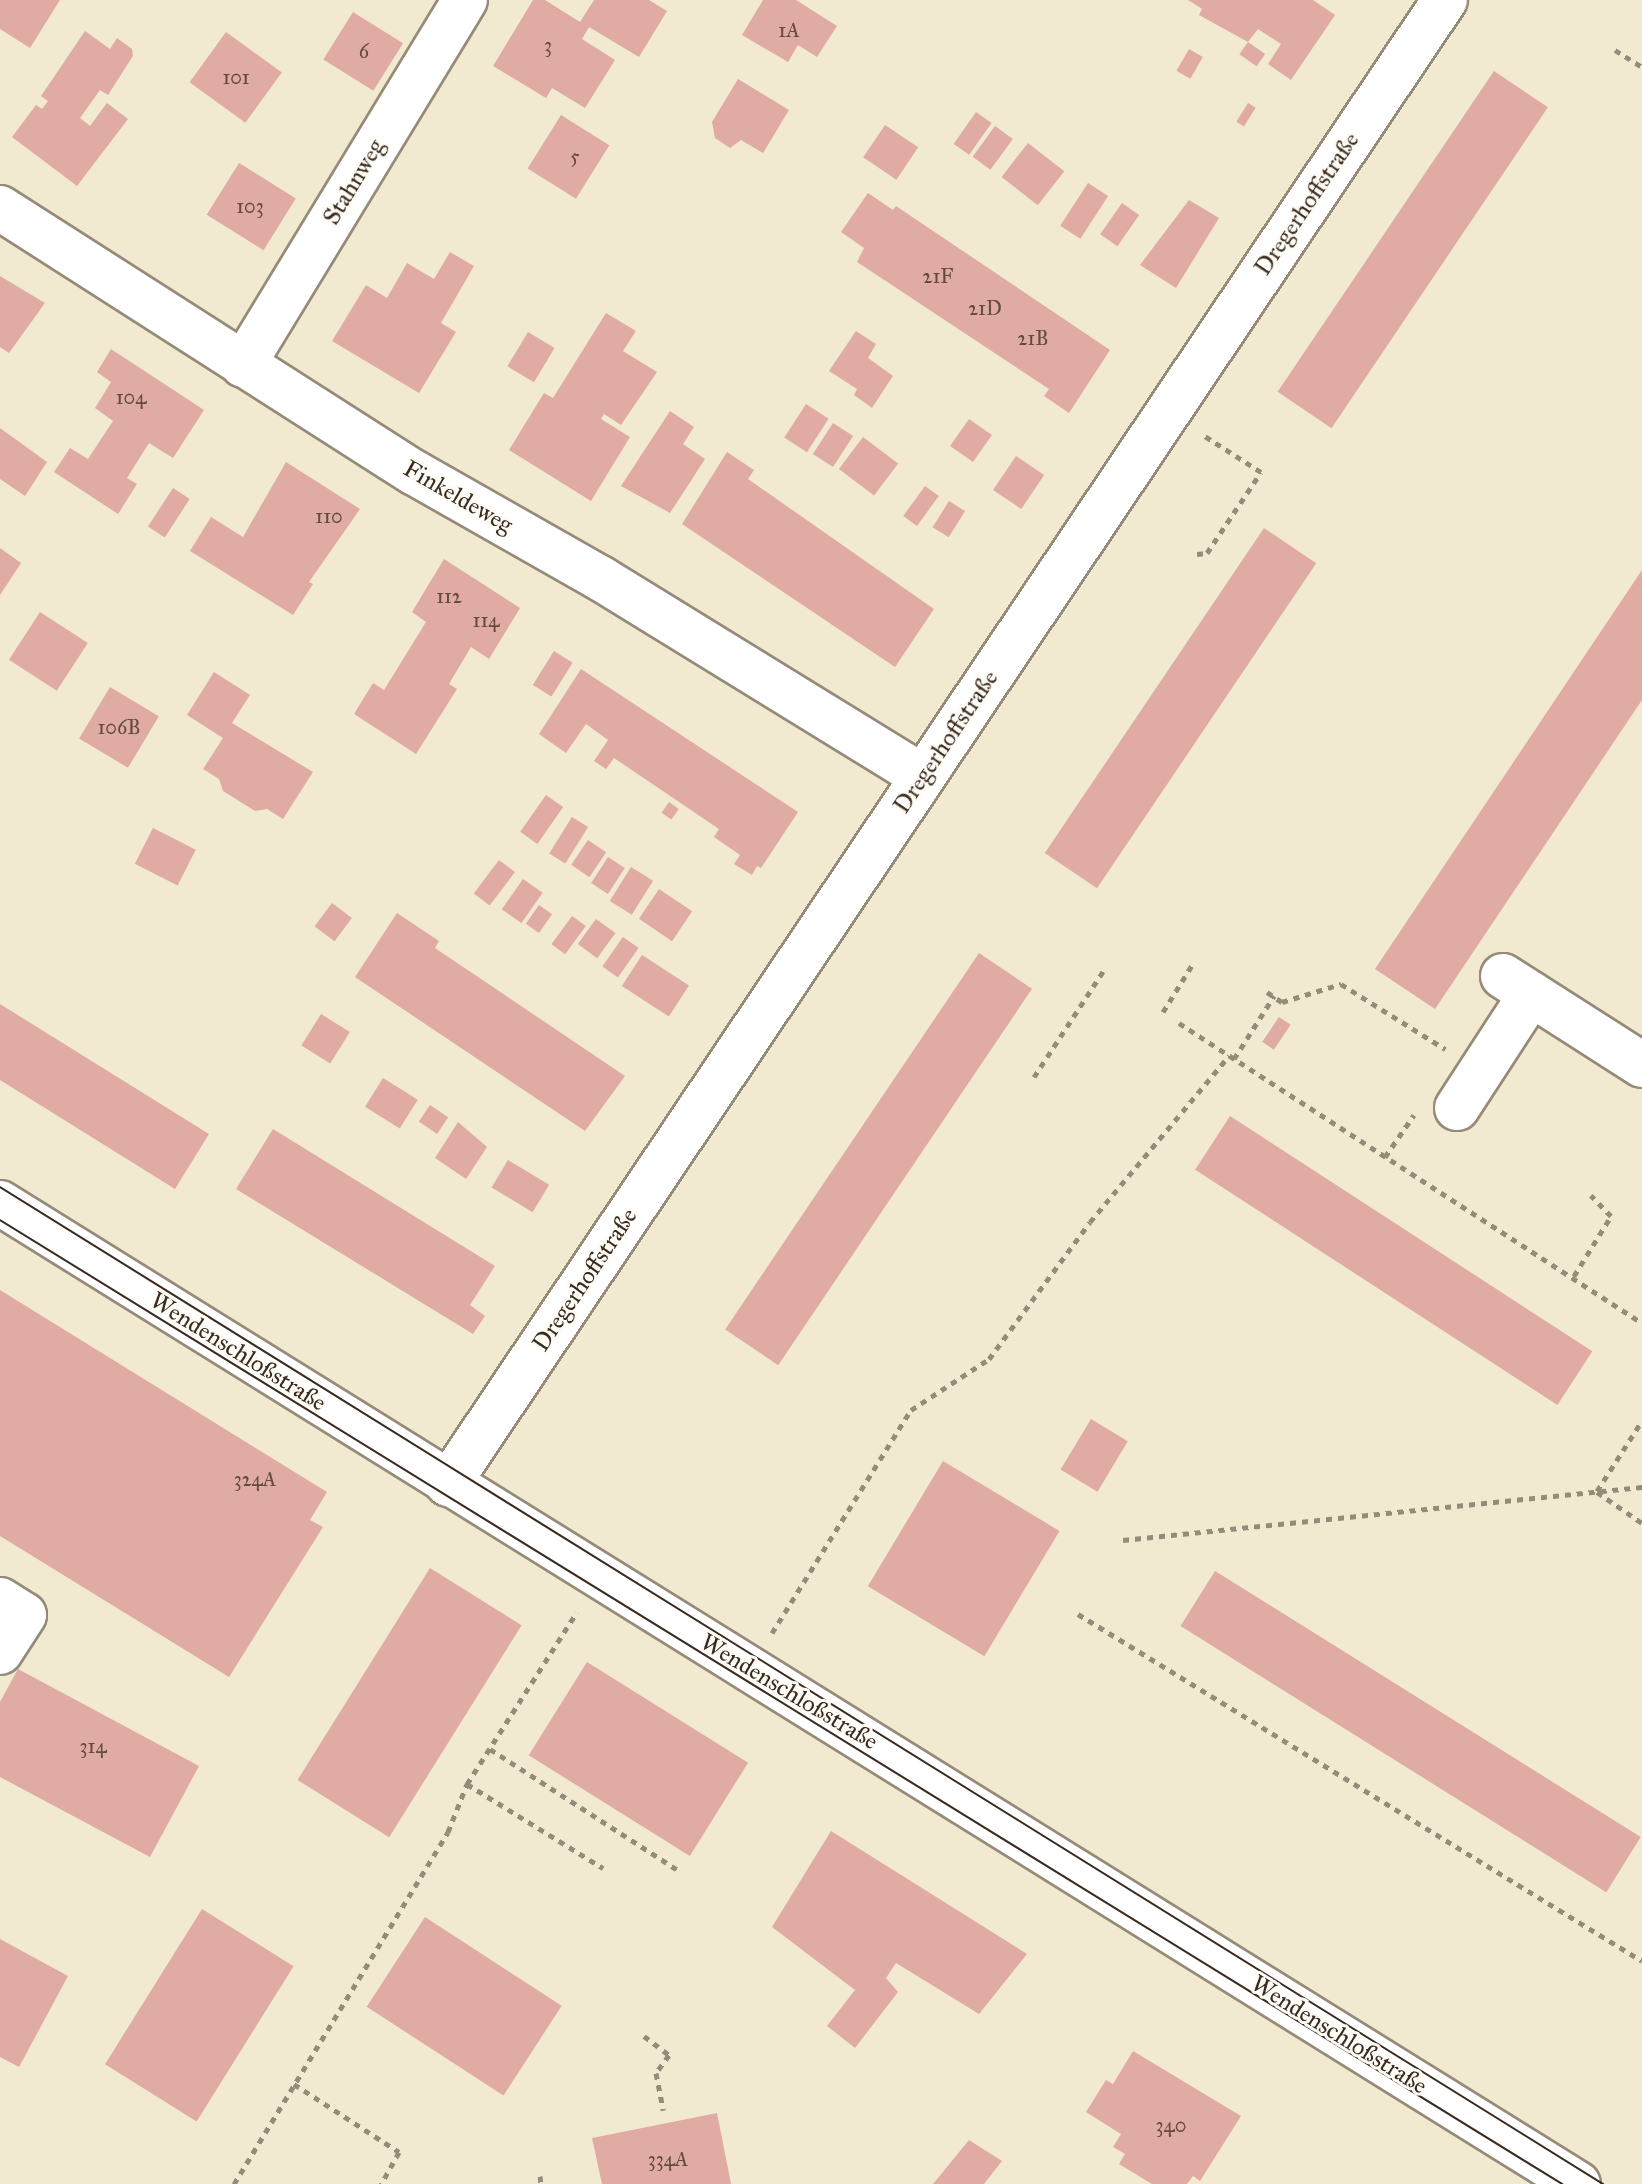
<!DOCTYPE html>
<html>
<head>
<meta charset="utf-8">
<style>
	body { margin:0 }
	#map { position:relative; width:1642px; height:2184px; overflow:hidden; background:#f1ead1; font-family:"IM FELL Great Primer",serif }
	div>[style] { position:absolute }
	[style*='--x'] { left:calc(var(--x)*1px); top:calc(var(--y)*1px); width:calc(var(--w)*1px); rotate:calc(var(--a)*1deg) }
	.building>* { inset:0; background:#dfaba2; transform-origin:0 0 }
	.path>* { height:5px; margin-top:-2.5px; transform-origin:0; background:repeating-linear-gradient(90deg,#968a78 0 6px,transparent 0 12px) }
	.roads { filter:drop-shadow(2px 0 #968a78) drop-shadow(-2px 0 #968a78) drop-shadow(0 2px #968a78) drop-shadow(0 -2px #968a78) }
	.minor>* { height:44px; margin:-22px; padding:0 22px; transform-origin:22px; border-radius:22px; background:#fff }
	.tram>* { height:2px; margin:-1px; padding:0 1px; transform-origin:1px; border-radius:1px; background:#3b2a1e }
	span { translate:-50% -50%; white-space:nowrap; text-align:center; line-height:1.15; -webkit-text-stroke:6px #fdfcf7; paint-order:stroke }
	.number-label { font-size:20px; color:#644a3f }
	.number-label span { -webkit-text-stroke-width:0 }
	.street-label { font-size:24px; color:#3b2a1e }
</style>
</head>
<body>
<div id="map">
	<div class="building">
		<i style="clip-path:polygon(0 0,60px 0,30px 48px,0 29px)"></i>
		<i style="clip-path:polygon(533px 0,545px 0,580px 22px,594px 0,649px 0,667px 11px,639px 57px,589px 27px,582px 39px,615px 60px,585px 108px,552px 88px,546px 98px,493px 66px)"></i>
		<i style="clip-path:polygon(763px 0,796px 0,837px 26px,817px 57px,798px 45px,788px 62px,742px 35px)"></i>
		<i style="clip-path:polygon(1188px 0,1313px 0,1335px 15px,1291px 80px,1268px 64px,1281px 44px,1258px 29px,1248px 42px,1199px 15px,1202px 9px)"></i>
		<i style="left:353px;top:12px;width:59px;height:56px;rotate:32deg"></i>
		<i style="clip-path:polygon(85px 31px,110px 49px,117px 38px,132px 49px,133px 56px,108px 95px,100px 90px,80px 118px,90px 126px,107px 103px,128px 119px,77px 186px,12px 137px,36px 105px,42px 109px,48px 101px,41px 96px)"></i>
		<i style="left:226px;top:32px;width:69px;height:62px;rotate:36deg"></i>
		<i style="left:1248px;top:42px;width:21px;height:15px;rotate:35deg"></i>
		<i style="left:1189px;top:49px;width:16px;height:25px;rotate:30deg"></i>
		<i style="left:1494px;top:71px;width:65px;height:387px;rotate:34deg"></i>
		<i style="clip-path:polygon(738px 79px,789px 110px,763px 153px,741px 140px,730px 148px,715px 138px,712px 122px)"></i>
		<i style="left:1248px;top:103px;width:9px;height:22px;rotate:32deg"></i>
		<i style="left:976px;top:112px;width:19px;height:39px;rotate:35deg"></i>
		<i style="left:561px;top:115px;width:57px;height:63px;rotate:32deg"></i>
		<i style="left:885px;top:125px;width:40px;height:39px;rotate:34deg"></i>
		<i style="left:995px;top:126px;width:22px;height:38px;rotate:36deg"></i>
		<i style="left:1028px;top:143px;width:46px;height:43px;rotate:38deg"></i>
		<i style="left:239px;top:163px;width:67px;height:61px;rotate:32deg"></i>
		<i style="left:1088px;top:183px;width:24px;height:51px;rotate:33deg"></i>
		<i style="clip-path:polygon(868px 193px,893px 210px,896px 206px,1110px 350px,1069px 413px,1044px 396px,1049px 389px,857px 262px,864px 248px,841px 232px)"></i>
		<i style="clip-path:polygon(1189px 200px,1219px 218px,1176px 288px,1140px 265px)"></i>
		<i style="left:1122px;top:203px;width:21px;height:38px;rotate:35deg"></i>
		<i style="clip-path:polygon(450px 252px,474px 266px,441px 323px,456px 332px,419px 393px,332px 341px,366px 285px,387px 298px,407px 263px,434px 279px)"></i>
		<i style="clip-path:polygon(0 276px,45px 303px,9px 353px,0 347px)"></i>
		<i style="clip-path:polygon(606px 313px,636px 331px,623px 351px,657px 372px,621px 425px,604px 414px,601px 419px,630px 437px,591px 501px,509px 450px,544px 393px,553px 398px)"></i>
		<i style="clip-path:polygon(856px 331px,876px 344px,868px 358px,893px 376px,872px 408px,854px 395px,857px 389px,829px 371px)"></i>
		<i style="left:528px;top:332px;width:31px;height:40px;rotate:31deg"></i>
		<i style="clip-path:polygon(111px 349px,204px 410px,173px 458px,149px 443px,127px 478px,137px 484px,118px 514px,54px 472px,70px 448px,88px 459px,113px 421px,95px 408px,111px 382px,97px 372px)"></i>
		<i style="left:806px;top:404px;width:27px;height:40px;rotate:33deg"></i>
		<i style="clip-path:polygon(670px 411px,694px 427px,683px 444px,705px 459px,670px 513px,621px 486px)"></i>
		<i style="left:969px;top:419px;width:28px;height:33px;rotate:35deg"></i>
		<i style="left:833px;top:423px;width:24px;height:37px;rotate:33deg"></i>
		<i style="clip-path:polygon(0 428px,47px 462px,25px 496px,0 479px)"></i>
		<i style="left:863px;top:437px;width:44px;height:40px;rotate:37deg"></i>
		<i style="clip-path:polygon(727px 452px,754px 470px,748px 479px,934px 609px,895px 667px,682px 524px)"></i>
		<i style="left:1016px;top:456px;width:34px;height:41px;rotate:34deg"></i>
		<i style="clip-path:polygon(286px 462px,360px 509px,309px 582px,313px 584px,293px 615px,190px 551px,211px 517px,243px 537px)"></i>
		<i style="left:925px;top:486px;width:17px;height:37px;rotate:36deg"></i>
		<i style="left:173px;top:488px;width:20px;height:46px;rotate:33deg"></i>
		<i style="left:949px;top:501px;width:19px;height:31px;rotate:32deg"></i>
		<i style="left:1264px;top:528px;width:63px;height:392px;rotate:34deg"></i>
		<i style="clip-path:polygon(0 548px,21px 563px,0 595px)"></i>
		<i style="clip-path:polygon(444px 559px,520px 608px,489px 659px,471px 647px,449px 684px,457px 689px,416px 754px,354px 714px,373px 683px,384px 690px,426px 622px,412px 612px)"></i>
		<i style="clip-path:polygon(1642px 570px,1642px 700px,1435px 1009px,1375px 969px)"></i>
		<i style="left:40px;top:612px;width:57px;height:57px;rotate:33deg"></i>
		<i style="left:554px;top:651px;width:22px;height:40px;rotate:32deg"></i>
		<i style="clip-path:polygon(581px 669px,798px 812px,761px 868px,757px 866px,752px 875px,734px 864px,740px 855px,714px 837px,719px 829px,614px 758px,606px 769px,594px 761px,608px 740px,586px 724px,566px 753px,539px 734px)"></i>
		<i style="clip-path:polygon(214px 672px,250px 695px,232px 723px,313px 772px,283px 819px,267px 809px,255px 811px,223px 791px,219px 779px,203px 769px,223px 738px,187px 715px)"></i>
		<i style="left:110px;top:687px;width:57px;height:60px;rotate:31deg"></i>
		<i style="left:546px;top:795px;width:21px;height:45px;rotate:35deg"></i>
		<i style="left:669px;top:802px;width:12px;height:13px;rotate:35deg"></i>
		<i style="left:572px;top:817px;width:19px;height:43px;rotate:32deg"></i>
		<i style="left:153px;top:828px;width:48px;height:40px;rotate:27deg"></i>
		<i style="left:588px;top:840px;width:22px;height:30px;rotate:34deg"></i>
		<i style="left:608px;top:857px;width:20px;height:31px;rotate:33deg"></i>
		<i style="left:499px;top:860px;width:20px;height:42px;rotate:37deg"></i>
		<i style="left:631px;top:867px;width:26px;height:40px;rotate:32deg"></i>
		<i style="left:523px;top:879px;width:24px;height:37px;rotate:35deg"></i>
		<i style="left:659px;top:889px;width:40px;height:36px;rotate:34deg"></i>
		<i style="left:332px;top:903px;width:25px;height:29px;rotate:37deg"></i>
		<i style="left:539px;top:905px;width:16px;height:23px;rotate:35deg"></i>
		<i style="clip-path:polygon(397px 913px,439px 941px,435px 948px,625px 1076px,585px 1131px,355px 977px)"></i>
		<i style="left:572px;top:916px;width:17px;height:35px;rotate:36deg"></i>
		<i style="left:596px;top:919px;width:24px;height:31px;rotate:36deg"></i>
		<i style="left:623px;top:937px;width:19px;height:36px;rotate:35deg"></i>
		<i style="left:979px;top:953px;width:64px;height:454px;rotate:34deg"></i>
		<i style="left:642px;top:955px;width:56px;height:37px;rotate:33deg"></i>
		<i style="clip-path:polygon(0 1004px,209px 1134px,175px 1189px,0 1080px)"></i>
		<i style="left:321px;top:1014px;width:34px;height:37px;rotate:32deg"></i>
		<i style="left:1279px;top:1017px;width:14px;height:30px;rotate:34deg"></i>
		<i style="left:383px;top:1078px;width:41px;height:34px;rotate:32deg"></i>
		<i style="left:430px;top:1105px;width:22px;height:20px;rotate:34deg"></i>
		<i style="left:1230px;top:1116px;width:432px;height:64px;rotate:33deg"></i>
		<i style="clip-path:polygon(458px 1122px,487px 1147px,466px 1179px,435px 1158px)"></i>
		<i style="clip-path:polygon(273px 1129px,495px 1266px,470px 1305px,485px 1316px,473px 1334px,236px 1189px)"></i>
		<i style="left:508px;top:1160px;width:48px;height:32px;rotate:31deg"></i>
		<i style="clip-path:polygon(0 1290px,327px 1492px,310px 1520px,323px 1527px,229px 1677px,0 1536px)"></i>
		<i style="left:1091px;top:1419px;width:43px;height:59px;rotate:31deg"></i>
		<i style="left:943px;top:1461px;width:136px;height:146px;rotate:31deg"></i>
		<i style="left:430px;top:1568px;width:108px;height:250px;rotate:32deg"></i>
		<i style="left:1215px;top:1571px;width:502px;height:65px;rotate:32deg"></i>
		<i style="left:587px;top:1662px;width:190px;height:110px;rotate:32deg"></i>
		<i style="clip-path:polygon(18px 1669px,199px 1766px,150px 1857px,0 1777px,0 1702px)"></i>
		<i style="clip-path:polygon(831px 1831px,1027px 1954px,979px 2014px,896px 1963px,886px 1978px,898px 1992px,855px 2048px,827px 2026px,855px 1990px,772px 1927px)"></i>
		<i style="left:202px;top:1909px;width:108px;height:183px;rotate:32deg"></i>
		<i style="left:425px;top:1917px;width:163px;height:107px;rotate:33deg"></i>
		<i style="clip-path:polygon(0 1939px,68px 1976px,19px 2067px,0 2057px)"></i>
		<i style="clip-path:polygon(1133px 2051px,1241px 2116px,1200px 2181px,1193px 2176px,1187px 2184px,1152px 2184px,1119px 2164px,1125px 2154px,1113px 2147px,1121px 2134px,1086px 2112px,1106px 2080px,1113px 2084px)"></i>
		<i style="clip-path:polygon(717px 2113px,731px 2184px,602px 2184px,592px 2138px)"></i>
		<i style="clip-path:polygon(969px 2140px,1002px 2161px,984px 2184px,933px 2184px)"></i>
	</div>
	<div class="path">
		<i style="--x:1615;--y:50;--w:32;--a:32"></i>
		<i style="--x:1197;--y:554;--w:10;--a:-6"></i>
		<i style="--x:1207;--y:553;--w:97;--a:-56.3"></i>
		<i style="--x:1261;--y:472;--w:67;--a:-147.3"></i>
		<i style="--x:1267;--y:992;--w:18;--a:34"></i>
		<i style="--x:1282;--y:1002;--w:62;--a:-17"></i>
		<i style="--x:1341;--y:984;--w:123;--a:32"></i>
		<i style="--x:1163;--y:1012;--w:59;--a:-58.2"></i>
		<i style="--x:1179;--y:1023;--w:552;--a:32.94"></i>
		<i style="--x:1234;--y:1059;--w:75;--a:-57.6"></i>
		<i style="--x:1034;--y:1077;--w:128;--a:-56.8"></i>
		<i style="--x:1385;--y:1157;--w:51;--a:-55.4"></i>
		<i style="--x:1574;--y:1276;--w:70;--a:-58.3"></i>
		<i style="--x:1611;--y:1216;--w:29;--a:-134"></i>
		<i style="--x:1597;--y:1491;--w:83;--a:-57.3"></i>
		<i style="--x:1597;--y:1492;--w:55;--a:34.6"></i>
		<i style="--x:1123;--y:1540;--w:522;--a:-5.83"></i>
		<i style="--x:1078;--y:1614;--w:662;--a:31.6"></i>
		<i style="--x:772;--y:1633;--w:263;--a:-58.1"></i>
		<i style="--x:911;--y:1410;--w:93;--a:-33.2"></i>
		<i style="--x:989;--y:1359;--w:170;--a:-53.6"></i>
		<i style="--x:1090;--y:1222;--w:217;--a:-50.1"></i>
		<i style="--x:490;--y:1749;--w:225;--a:32.8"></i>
		<i style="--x:467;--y:1784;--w:160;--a:31.7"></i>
		<i style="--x:644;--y:2036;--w:31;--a:37"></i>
		<i style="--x:669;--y:2055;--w:22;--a:126"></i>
		<i style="--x:656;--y:2073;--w:38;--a:79"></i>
		<i style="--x:294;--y:2084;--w:125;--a:32.9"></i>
		<i style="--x:399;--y:2152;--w:37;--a:119"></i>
		<i style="--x:540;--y:2176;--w:8;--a:83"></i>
		<i style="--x:234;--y:2184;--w:412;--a:-58.7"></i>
		<i style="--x:448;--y:1832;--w:52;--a:-68.4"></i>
		<i style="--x:467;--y:1784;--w:204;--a:-57.4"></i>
	</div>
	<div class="roads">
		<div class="minor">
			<i style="--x:0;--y:208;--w:492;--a:32.6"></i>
			<i style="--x:415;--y:473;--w:213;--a:29.6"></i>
			<i style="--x:600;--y:578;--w:379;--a:31.6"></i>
			<i style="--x:243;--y:365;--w:427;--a:-58.7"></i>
			<i style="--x:1503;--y:976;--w:165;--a:32.6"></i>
			<i style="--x:1457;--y:1108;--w:136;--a:-57"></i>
			<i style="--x:0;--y:1203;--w:1858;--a:31.87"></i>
			<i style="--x:448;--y:1484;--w:1788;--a:-56.11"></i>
			<i style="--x:0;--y:1600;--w:28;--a:32"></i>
			<i style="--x:24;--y:1615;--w:44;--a:123"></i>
		</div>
	</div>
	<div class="tram">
		<i style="--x:0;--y:1187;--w:1888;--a:31.88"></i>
		<i style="--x:0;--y:1220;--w:1836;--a:31.68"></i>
	</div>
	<div class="number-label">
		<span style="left:789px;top:30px">1A</span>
		<span style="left:548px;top:45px">3</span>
		<span style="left:364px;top:51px">6</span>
		<span style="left:236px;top:77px">101</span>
		<span style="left:575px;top:156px">5</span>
		<span style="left:250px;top:206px">103</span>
		<span style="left:938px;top:276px">21F</span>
		<span style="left:985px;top:308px">21D</span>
		<span style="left:1033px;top:338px">21B</span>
		<span style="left:131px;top:397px">104</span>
		<span style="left:329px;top:516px">110</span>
		<span style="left:449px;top:596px">112</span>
		<span style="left:486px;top:620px">114</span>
		<span style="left:119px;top:727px">106B</span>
		<span style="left:255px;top:1479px">324A</span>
		<span style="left:93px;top:1746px">314</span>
		<span style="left:1171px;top:2125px">340</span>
		<span style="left:668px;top:2159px">334A</span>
	</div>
	<div class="street-label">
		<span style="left:354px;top:182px;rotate:-59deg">Stahnweg</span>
		<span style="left:1307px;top:204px;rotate:-56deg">Dregerhoffstraße</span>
		<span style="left:458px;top:497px;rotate:30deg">Finkeldeweg</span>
		<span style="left:946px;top:742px;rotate:-56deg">Dregerhoffstraße</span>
		<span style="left:585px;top:1280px;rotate:-56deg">Dregerhoffstraße</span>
		<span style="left:238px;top:1352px;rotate:32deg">Wendenschloßstraße</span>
		<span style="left:789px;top:1692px;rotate:31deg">Wendenschloßstraße</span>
		<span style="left:1339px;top:2035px;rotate:32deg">Wendenschloßstraße</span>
	</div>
</div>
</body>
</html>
